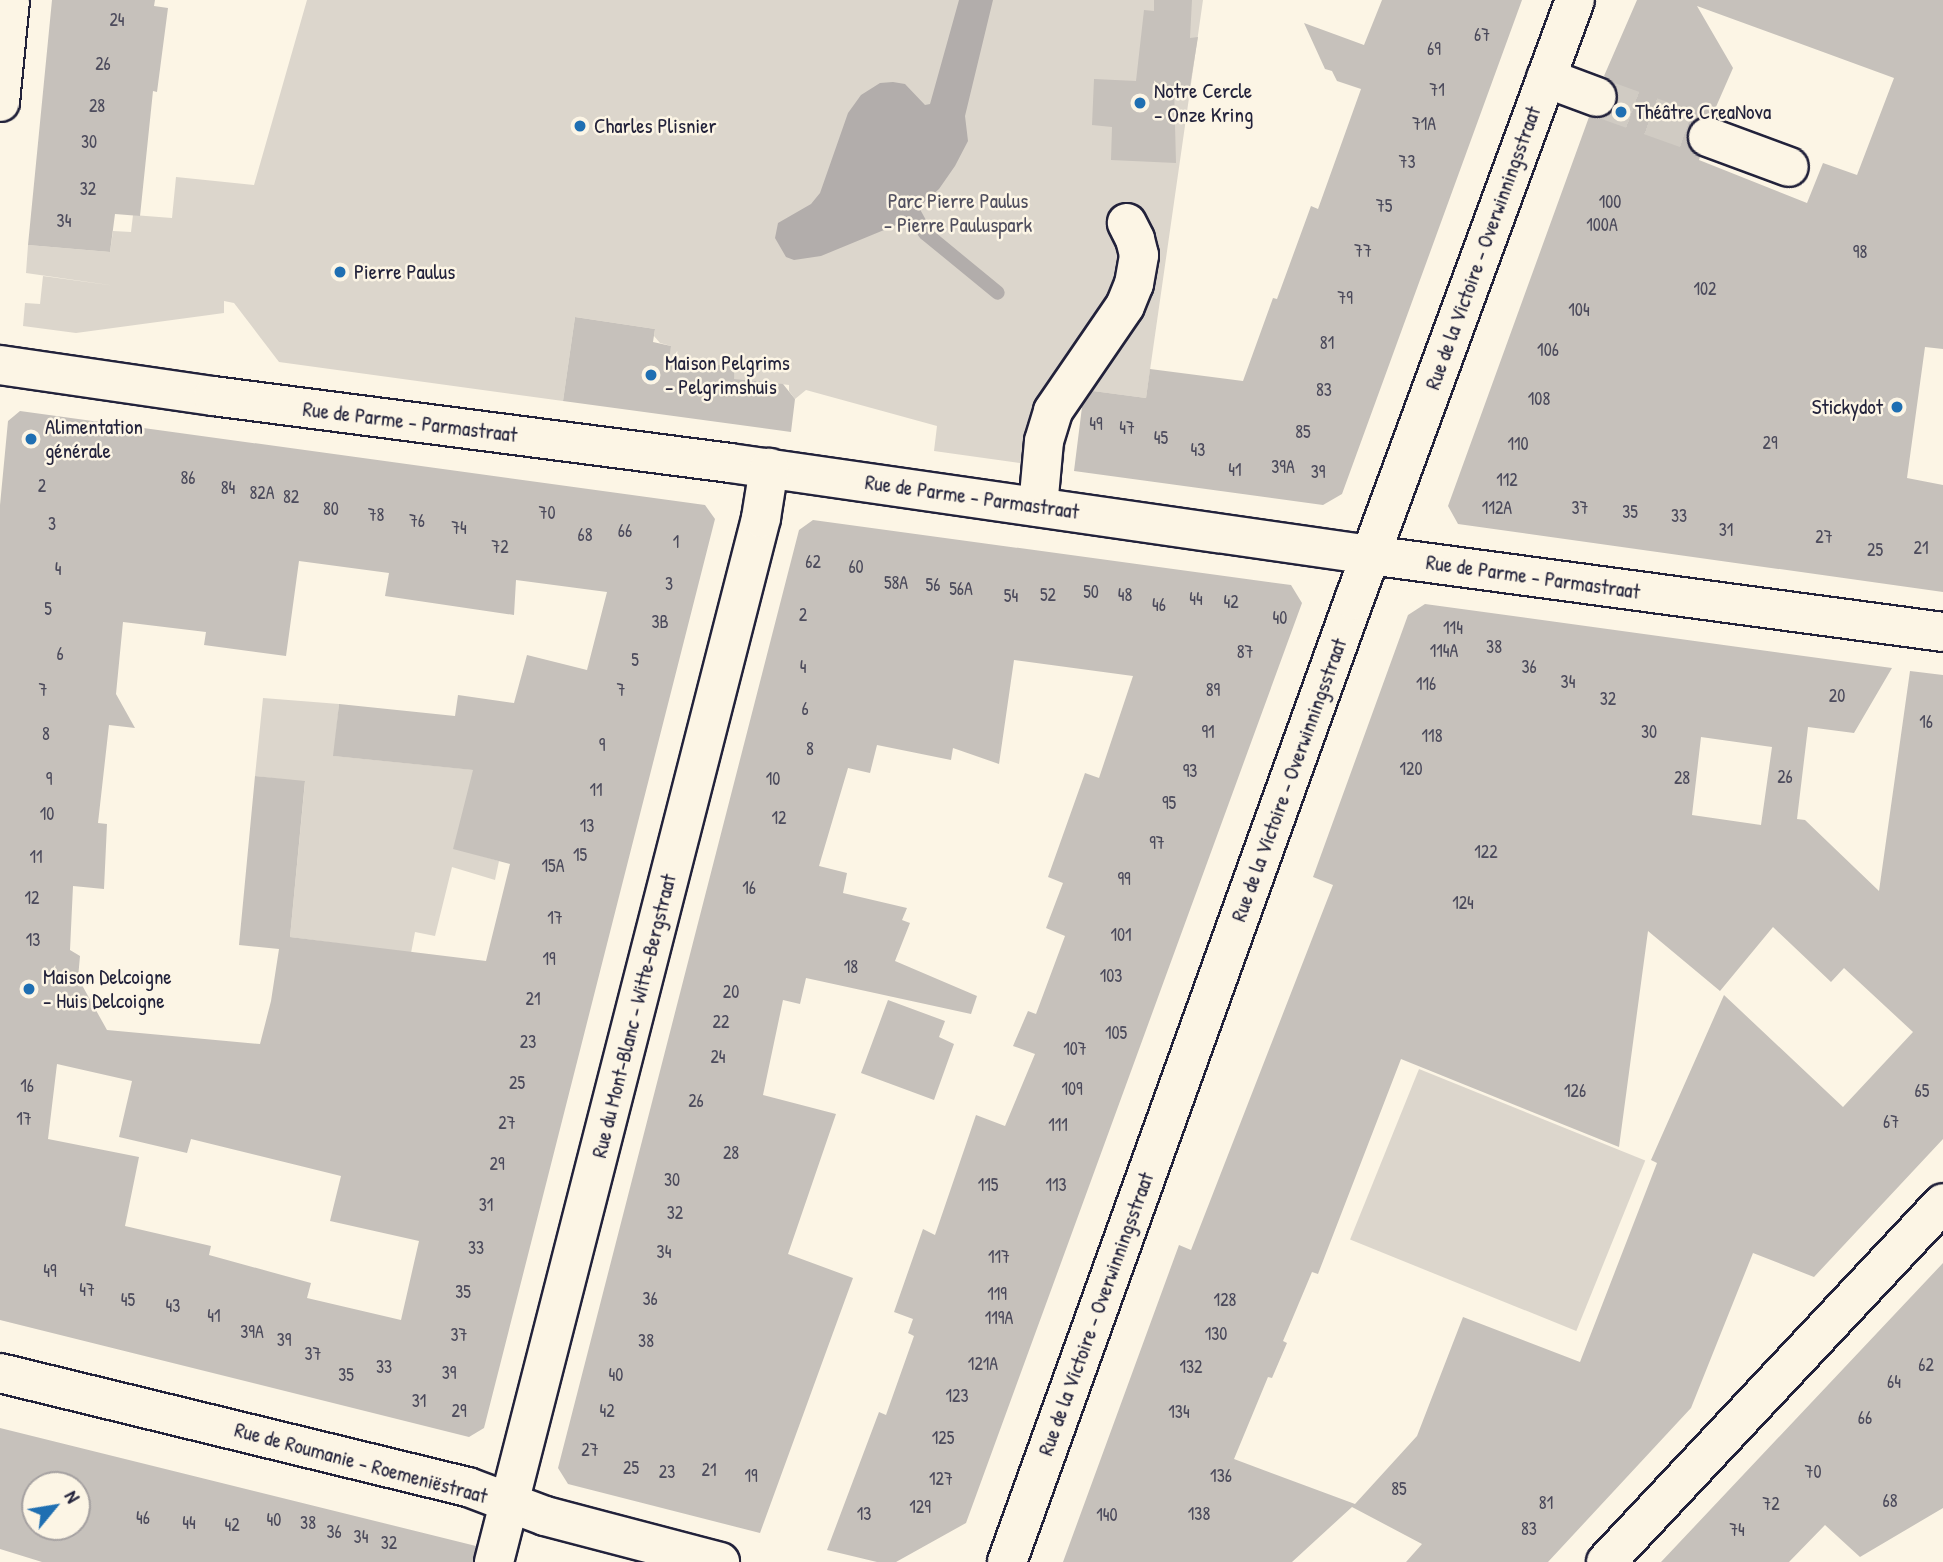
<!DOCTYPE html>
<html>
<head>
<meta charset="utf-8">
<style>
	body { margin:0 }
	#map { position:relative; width:1943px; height:1562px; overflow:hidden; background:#fcf5e5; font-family:"Patrick Hand",sans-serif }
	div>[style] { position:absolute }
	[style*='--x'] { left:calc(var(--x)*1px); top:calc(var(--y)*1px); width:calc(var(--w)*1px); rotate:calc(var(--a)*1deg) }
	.green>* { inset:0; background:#dcd6cc; transform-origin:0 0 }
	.water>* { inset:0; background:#b2adab }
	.stream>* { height:14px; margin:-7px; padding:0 7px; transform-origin:7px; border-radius:7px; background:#b2adab }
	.building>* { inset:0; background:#c6c1bb }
	.minor-tunnel>* { height:38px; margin-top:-19px; transform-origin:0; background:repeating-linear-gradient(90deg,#d0cbc3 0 38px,transparent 0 57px) }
	.roads { filter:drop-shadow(2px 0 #22223b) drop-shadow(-2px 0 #22223b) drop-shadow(0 2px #22223b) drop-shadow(0 -2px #22223b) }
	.minor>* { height:38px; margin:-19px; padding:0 19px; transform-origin:19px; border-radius:19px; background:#fcf5e5 }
	.dots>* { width:19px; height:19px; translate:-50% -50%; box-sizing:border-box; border:4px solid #fcf5e5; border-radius:50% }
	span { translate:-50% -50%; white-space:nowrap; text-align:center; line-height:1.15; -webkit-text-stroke:5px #fcf5e5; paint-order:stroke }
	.number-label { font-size:18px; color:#4b4a5b }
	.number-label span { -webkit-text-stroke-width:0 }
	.poi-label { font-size:21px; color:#22223b }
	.left { translate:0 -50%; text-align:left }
	.right { translate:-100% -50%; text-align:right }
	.park-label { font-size:21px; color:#504f5f }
	.street-label { font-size:21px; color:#22223b }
	.north { position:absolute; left:21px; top:1471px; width:70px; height:70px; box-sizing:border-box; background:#fcf5e5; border:2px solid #a5a1a1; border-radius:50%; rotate:60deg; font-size:19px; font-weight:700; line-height:28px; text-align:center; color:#22223b }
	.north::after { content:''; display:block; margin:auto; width:24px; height:32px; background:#1f6fb2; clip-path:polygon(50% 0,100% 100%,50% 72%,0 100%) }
</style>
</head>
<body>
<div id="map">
	<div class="green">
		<i style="clip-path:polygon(307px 0,1203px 0,1146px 398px,1085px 390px,1083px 405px,1071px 404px,1063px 469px,934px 451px,937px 426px,806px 390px,795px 399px,789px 391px,789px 385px,764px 382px,733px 387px,735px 367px,670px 358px,671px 346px,660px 343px,654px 336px,655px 329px,575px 317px,563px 401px,279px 362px,234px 303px,224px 301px,224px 313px,76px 333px,23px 326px,25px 303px,40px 304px,43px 276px,116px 286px,26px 273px,28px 245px,110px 252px,113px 231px,131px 232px,133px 215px,172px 218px,176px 177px,254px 185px)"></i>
		<i style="clip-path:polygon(263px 698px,339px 704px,334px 756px,475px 770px,454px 848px,499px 861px,495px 880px,452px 867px,435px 936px,415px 932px,411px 953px,290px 937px,305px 782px,255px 776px)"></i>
		<i style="left:1419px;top:1069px;width:244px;height:184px;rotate:22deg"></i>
	</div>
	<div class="water">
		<i style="clip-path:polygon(959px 0,993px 0,965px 116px,968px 141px,955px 166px,939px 189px,901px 223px,821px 256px,794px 260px,786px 257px,775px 238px,778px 223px,811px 204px,820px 193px,848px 113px,861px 95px,880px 83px,893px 82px,905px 84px,925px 105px,930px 104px)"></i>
	</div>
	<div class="stream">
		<i style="--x:914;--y:213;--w:23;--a:61"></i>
		<i style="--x:925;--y:233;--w:94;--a:39.4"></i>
	</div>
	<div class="building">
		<i style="clip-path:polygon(52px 0,155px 0,154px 6px,168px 8px,157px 92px,153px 91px,140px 216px,115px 214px,110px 252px,28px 245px)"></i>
		<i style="clip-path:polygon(1154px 0,1192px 0,1190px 38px,1198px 37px,1190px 86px,1174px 86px,1176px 163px,1111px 160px,1112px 127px,1092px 125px,1094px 79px,1136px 81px,1144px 10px,1154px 11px)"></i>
		<i style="clip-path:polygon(1382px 0,1522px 0,1342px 494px,1323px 505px,1074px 471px,1082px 407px,1093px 391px,1146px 398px,1150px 369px,1243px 381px,1273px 298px,1277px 299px,1311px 206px,1318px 209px,1361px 89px,1337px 81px,1332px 71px,1325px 69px,1304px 23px,1364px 45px)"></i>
		<i style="clip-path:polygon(evenodd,1637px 0,1943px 0,1943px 349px,1925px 347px,1907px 478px,1943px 485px,1943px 592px,1458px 524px,1448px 506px,1589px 117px,1601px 118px,1611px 113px,1617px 105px,1618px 93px,1613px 83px,1604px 76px,1637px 0,1697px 6px,1894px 78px,1857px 175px,1823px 163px,1807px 203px,1699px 160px,1700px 157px,1692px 151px,1687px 141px,1688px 129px,1695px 120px,1712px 116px,1733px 68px,1697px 6px)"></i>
		<i style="clip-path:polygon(575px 317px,655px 329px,653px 342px,671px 346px,670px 358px,735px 367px,734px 379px,783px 384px,795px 399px,791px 432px,563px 401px)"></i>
		<i style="clip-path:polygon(evenodd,20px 411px,705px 505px,715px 519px,484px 1428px,469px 1437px,0 1320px,0 505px,8px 421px,20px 411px,299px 561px,389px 573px,385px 596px,514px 615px,516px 580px,607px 592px,587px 670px,527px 655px,514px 703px,458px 695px,455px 716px,339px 704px,333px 756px,473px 770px,453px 849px,510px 864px,486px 961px,290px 937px,305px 781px,255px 776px,239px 945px,279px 949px,271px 1001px,260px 1044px,107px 1030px,78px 978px,80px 956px,70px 950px,73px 886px,104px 889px,107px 824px,98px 823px,109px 725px,135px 728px,116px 694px,123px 622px,206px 632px,204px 645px,286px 656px,299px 561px,20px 411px,57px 1064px,132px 1081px,119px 1137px,187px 1153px,191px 1139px,341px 1176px,330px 1221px,419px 1241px,401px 1320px,307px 1298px,311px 1283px,209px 1255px,211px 1246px,125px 1226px,139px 1157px,48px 1139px,57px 1064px)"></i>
		<i style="clip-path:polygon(813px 520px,1291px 585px,1302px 603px,966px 1523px,896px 1562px,877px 1562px,827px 1550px,879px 1412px,886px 1415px,914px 1336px,908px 1333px,913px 1319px,894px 1312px,923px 1229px,935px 1235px,976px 1115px,1005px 1126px,1035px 1054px,1013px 1046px,1028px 1011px,1036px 1014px,1065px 936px,1046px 928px,1063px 883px,1048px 877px,1085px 773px,1099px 778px,1133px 676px,1014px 660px,999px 764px,953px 748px,951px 760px,877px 745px,870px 773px,848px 768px,819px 866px,847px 873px,843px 893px,907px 908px,902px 920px,910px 923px,895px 961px,977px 996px,971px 1014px,806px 978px,800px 1004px,783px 1000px,763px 1095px,836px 1114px,788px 1254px,853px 1278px,760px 1533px,568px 1484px,558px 1468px,799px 530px)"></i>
		<i style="clip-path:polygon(evenodd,1425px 604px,1892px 668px,1854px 733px,1808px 727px,1797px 819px,1805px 820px,1879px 891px,1910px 671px,1943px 675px,1943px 1139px,1814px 1277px,1753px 1253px,1691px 1408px,1548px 1562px,1406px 1562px,1422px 1544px,1352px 1507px,1292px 1562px,1063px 1562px,1179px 1245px,1191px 1250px,1333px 885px,1313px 877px,1408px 615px,1425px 604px,1701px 737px,1772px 747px,1761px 825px,1692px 815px,1701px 737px,1425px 604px,1773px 927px,1831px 982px,1844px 968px,1913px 1032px,1843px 1107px,1724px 995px,1651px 1160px,1657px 1163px,1580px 1362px,1463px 1317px,1417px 1436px,1355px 1504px,1234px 1459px,1268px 1377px,1272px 1378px,1287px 1343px,1283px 1341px,1312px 1272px,1318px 1274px,1401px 1059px,1619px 1147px,1648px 931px,1720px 991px,1773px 927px)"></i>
		<i style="clip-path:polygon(888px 1000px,945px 1021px,939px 1037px,954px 1044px,934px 1100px,861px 1073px)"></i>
		<i style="clip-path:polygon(1943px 1263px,1943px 1508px,1860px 1557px,1825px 1525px,1789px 1562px,1661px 1562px)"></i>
		<i style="clip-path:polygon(evenodd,0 1428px,476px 1546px,473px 1562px,42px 1562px,0 1549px,0 1428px,35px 1485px,77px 1485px,77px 1527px,35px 1527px,35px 1485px)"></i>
	</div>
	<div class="minor-tunnel">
		<i style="--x:1597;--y:97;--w:118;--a:19.8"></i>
	</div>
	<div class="roads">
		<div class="minor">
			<i style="--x:1546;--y:78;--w:54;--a:20.4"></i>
			<i style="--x:0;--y:102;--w:102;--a:-84.4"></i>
			<i style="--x:1708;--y:137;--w:86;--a:20.3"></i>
			<i style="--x:0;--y:365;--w:215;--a:8.3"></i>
			<i style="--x:213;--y:396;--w:521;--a:7.38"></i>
			<i style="--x:730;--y:463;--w:647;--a:8.18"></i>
			<i style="--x:1370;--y:555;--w:578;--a:7.65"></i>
			<i style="--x:1038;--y:507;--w:66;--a:-84.8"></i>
			<i style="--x:1044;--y:441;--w:31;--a:-73"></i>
			<i style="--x:1053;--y:411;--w:127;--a:-55.6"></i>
			<i style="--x:1125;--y:306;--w:24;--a:-68"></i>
			<i style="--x:1134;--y:284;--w:29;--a:-80"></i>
			<i style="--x:1139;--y:255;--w:16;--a:-104"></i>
			<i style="--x:1135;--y:239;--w:18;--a:-117"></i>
			<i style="--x:0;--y:1373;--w:482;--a:13.7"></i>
			<i style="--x:468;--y:1487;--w:82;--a:20.6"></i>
			<i style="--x:545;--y:1516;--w:181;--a:14.7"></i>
			<i style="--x:494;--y:1562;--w:1078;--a:-75.65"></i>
			<i style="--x:761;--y:518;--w:51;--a:-80.9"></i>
			<i style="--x:1007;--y:1562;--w:1023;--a:-70.17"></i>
			<i style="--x:1354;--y:600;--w:639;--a:-69.78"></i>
			<i style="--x:1606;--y:1562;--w:492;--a:-46.8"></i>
		</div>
	</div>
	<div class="dots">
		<i style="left:1140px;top:103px;background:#1f6fb2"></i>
		<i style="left:1621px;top:112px;background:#1f6fb2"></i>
		<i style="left:580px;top:126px;background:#1f6fb2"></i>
		<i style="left:340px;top:272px;background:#1f6fb2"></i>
		<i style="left:651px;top:375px;background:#1f6fb2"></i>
		<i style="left:1897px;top:407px;background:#1f6fb2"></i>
		<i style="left:31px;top:439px;background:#1f6fb2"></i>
		<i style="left:29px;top:989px;background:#1f6fb2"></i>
	</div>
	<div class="number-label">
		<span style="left:117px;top:20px">24</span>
		<span style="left:1482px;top:35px">67</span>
		<span style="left:1434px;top:49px">69</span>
		<span style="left:103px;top:64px">26</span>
		<span style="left:1437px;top:90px">71</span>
		<span style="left:97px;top:106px">28</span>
		<span style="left:1424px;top:124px">71A</span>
		<span style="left:89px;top:142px">30</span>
		<span style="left:1407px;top:162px">73</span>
		<span style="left:88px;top:189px">32</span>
		<span style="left:1610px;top:202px">100</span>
		<span style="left:1384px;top:206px">75</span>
		<span style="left:64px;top:221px">34</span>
		<span style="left:1602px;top:225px">100A</span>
		<span style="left:1363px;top:251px">77</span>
		<span style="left:1860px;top:252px">98</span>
		<span style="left:1705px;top:289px">102</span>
		<span style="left:1345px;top:298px">79</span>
		<span style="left:1579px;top:310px">104</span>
		<span style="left:1327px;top:343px">81</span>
		<span style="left:1548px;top:350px">106</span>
		<span style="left:1324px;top:390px">83</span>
		<span style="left:1539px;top:399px">108</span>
		<span style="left:1096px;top:424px">49</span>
		<span style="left:1127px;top:428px">47</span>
		<span style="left:1303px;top:432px">85</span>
		<span style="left:1161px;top:438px">45</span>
		<span style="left:1770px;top:443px">29</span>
		<span style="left:1518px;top:444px">110</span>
		<span style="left:1198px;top:450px">43</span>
		<span style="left:1283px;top:467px">39A</span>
		<span style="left:1235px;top:470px">41</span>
		<span style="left:1318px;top:472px">39</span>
		<span style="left:188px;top:478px">86</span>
		<span style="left:1507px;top:480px">112</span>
		<span style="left:42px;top:486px">2</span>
		<span style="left:228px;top:488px">84</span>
		<span style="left:262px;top:493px">82A</span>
		<span style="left:291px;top:497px">82</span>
		<span style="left:1497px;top:508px">112A</span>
		<span style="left:1580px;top:508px">37</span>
		<span style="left:331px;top:509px">80</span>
		<span style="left:1630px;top:512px">35</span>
		<span style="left:547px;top:513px">70</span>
		<span style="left:376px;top:515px">78</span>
		<span style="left:1679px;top:516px">33</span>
		<span style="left:417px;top:521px">76</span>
		<span style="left:52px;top:524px">3</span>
		<span style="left:459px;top:528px">74</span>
		<span style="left:1726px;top:530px">31</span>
		<span style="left:625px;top:531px">66</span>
		<span style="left:585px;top:535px">68</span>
		<span style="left:1824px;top:537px">27</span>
		<span style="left:676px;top:542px">1</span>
		<span style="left:500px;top:547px">72</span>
		<span style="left:1921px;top:548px">21</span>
		<span style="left:1875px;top:550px">25</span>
		<span style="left:813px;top:562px">62</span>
		<span style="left:856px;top:567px">60</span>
		<span style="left:58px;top:569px">4</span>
		<span style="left:896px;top:583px">58A</span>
		<span style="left:669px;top:584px">3</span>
		<span style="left:933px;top:585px">56</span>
		<span style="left:961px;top:589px">56A</span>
		<span style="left:1091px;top:592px">50</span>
		<span style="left:1048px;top:595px">52</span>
		<span style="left:1125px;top:595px">48</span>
		<span style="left:1011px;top:596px">54</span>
		<span style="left:1196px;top:599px">44</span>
		<span style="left:1231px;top:602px">42</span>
		<span style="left:1159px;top:605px">46</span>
		<span style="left:48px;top:609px">5</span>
		<span style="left:803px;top:615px">2</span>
		<span style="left:1280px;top:618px">40</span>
		<span style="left:660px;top:622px">3B</span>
		<span style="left:1453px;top:628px">114</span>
		<span style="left:1494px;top:647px">38</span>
		<span style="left:1444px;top:651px">114A</span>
		<span style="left:1245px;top:652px">87</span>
		<span style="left:60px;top:654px">6</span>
		<span style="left:635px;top:660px">5</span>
		<span style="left:803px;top:667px">4</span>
		<span style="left:1529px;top:667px">36</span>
		<span style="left:1568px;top:682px">34</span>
		<span style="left:1426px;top:684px">116</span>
		<span style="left:43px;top:690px">7</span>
		<span style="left:621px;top:690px">7</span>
		<span style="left:1213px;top:690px">89</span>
		<span style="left:1837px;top:696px">20</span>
		<span style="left:1608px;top:699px">32</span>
		<span style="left:805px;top:709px">6</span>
		<span style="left:1926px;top:722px">16</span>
		<span style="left:1208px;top:732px">91</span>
		<span style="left:1649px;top:732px">30</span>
		<span style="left:46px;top:734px">8</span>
		<span style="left:1432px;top:736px">118</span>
		<span style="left:602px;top:745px">9</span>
		<span style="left:810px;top:749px">8</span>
		<span style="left:1411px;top:769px">120</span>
		<span style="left:1190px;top:771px">93</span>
		<span style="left:1785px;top:777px">26</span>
		<span style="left:1682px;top:778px">28</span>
		<span style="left:49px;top:779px">9</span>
		<span style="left:773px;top:779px">10</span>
		<span style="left:596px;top:790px">11</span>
		<span style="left:1169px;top:803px">95</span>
		<span style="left:47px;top:814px">10</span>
		<span style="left:779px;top:818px">12</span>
		<span style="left:587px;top:826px">13</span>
		<span style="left:1157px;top:843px">97</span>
		<span style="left:1486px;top:852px">122</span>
		<span style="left:580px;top:855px">15</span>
		<span style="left:36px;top:857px">11</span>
		<span style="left:553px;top:866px">15A</span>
		<span style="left:1124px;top:879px">99</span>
		<span style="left:749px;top:888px">16</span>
		<span style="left:32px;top:898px">12</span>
		<span style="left:1463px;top:903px">124</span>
		<span style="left:555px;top:918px">17</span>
		<span style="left:1121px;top:935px">101</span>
		<span style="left:33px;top:940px">13</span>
		<span style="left:549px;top:959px">19</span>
		<span style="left:851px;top:967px">18</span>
		<span style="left:1111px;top:976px">103</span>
		<span style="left:731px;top:992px">20</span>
		<span style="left:533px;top:999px">21</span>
		<span style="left:721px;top:1022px">22</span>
		<span style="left:1116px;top:1033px">105</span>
		<span style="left:528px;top:1042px">23</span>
		<span style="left:1075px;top:1049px">107</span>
		<span style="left:718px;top:1057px">24</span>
		<span style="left:517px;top:1083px">25</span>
		<span style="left:27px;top:1086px">16</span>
		<span style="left:1072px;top:1089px">109</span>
		<span style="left:1575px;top:1091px">126</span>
		<span style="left:1922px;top:1091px">65</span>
		<span style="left:696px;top:1101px">26</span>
		<span style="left:24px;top:1119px">17</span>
		<span style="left:1891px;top:1122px">67</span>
		<span style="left:507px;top:1123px">27</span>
		<span style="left:1058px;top:1125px">111</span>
		<span style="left:731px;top:1153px">28</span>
		<span style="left:497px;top:1164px">29</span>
		<span style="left:672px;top:1180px">30</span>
		<span style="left:988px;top:1185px">115</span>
		<span style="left:1056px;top:1185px">113</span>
		<span style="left:486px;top:1205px">31</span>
		<span style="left:675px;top:1213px">32</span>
		<span style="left:476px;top:1248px">33</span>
		<span style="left:664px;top:1252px">34</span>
		<span style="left:999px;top:1257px">117</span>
		<span style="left:50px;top:1271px">49</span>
		<span style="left:87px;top:1290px">47</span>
		<span style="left:463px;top:1292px">35</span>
		<span style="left:997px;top:1294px">119</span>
		<span style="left:650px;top:1299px">36</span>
		<span style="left:128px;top:1300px">45</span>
		<span style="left:1225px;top:1300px">128</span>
		<span style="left:173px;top:1306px">43</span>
		<span style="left:214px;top:1316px">41</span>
		<span style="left:999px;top:1318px">119A</span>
		<span style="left:252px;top:1332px">39A</span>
		<span style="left:1216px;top:1334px">130</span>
		<span style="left:459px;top:1335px">37</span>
		<span style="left:284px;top:1340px">39</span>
		<span style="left:646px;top:1341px">38</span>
		<span style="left:313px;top:1354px">37</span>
		<span style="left:983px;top:1364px">121A</span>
		<span style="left:1926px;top:1365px">62</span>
		<span style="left:384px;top:1367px">33</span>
		<span style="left:1191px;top:1367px">132</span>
		<span style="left:449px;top:1373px">39</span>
		<span style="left:346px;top:1375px">35</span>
		<span style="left:616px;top:1375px">40</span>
		<span style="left:1894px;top:1382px">64</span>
		<span style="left:957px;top:1396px">123</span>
		<span style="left:419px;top:1401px">31</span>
		<span style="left:459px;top:1411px">29</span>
		<span style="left:607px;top:1411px">42</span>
		<span style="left:1179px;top:1412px">134</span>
		<span style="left:1865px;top:1418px">66</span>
		<span style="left:943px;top:1438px">125</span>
		<span style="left:590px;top:1450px">27</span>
		<span style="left:631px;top:1468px">25</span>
		<span style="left:709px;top:1470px">21</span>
		<span style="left:667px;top:1472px">23</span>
		<span style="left:1813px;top:1472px">70</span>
		<span style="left:751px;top:1476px">19</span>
		<span style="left:1221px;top:1476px">136</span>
		<span style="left:941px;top:1479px">127</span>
		<span style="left:1399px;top:1489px">85</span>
		<span style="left:1890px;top:1501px">68</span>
		<span style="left:1546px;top:1503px">81</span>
		<span style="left:1771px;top:1504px">72</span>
		<span style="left:920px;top:1507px">129</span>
		<span style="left:864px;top:1514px">13</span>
		<span style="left:1199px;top:1514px">138</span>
		<span style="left:1107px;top:1515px">140</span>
		<span style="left:143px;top:1518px">46</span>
		<span style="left:274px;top:1520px">40</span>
		<span style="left:189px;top:1523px">44</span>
		<span style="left:308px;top:1523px">38</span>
		<span style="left:232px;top:1525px">42</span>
		<span style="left:1529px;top:1529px">83</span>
		<span style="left:1737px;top:1530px">74</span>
		<span style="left:334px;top:1532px">36</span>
		<span style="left:361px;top:1537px">34</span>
		<span style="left:389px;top:1543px">32</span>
	</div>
	<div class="poi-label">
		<span class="left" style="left:1154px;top:103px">Notre Cercle<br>- Onze Kring</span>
		<span class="left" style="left:1635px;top:112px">Théâtre CreaNova</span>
		<span class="left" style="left:594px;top:126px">Charles Plisnier</span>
		<span class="left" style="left:354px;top:272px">Pierre Paulus</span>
		<span class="left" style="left:665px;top:375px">Maison Pelgrims<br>- Pelgrimshuis</span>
		<span class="right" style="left:1883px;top:407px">Stickydot</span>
		<span class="left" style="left:45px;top:439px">Alimentation<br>générale</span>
		<span class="left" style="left:43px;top:989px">Maison Delcoigne<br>- Huis Delcoigne</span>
	</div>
	<div class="park-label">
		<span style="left:958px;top:213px">Parc Pierre Paulus<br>- Pierre Pauluspark</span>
	</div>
	<div class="street-label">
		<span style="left:1483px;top:248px;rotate:-70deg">Rue de la Victoire - Overwinningsstraat</span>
		<span style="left:410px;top:422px;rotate:7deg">Rue de Parme - Parmastraat</span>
		<span style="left:972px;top:497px;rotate:8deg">Rue de Parme - Parmastraat</span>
		<span style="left:1533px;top:577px;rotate:8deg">Rue de Parme - Parmastraat</span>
		<span style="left:1289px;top:780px;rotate:-70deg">Rue de la Victoire - Overwinningsstraat</span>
		<span style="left:634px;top:1016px;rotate:-76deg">Rue du Mont-Blanc - Witte-Bergstraat</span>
		<span style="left:1096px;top:1314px;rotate:-70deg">Rue de la Victoire - Overwinningsstraat</span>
		<span style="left:361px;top:1463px;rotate:15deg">Rue de Roumanie - Roemeniëstraat</span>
	</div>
	<div class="north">N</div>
</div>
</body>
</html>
